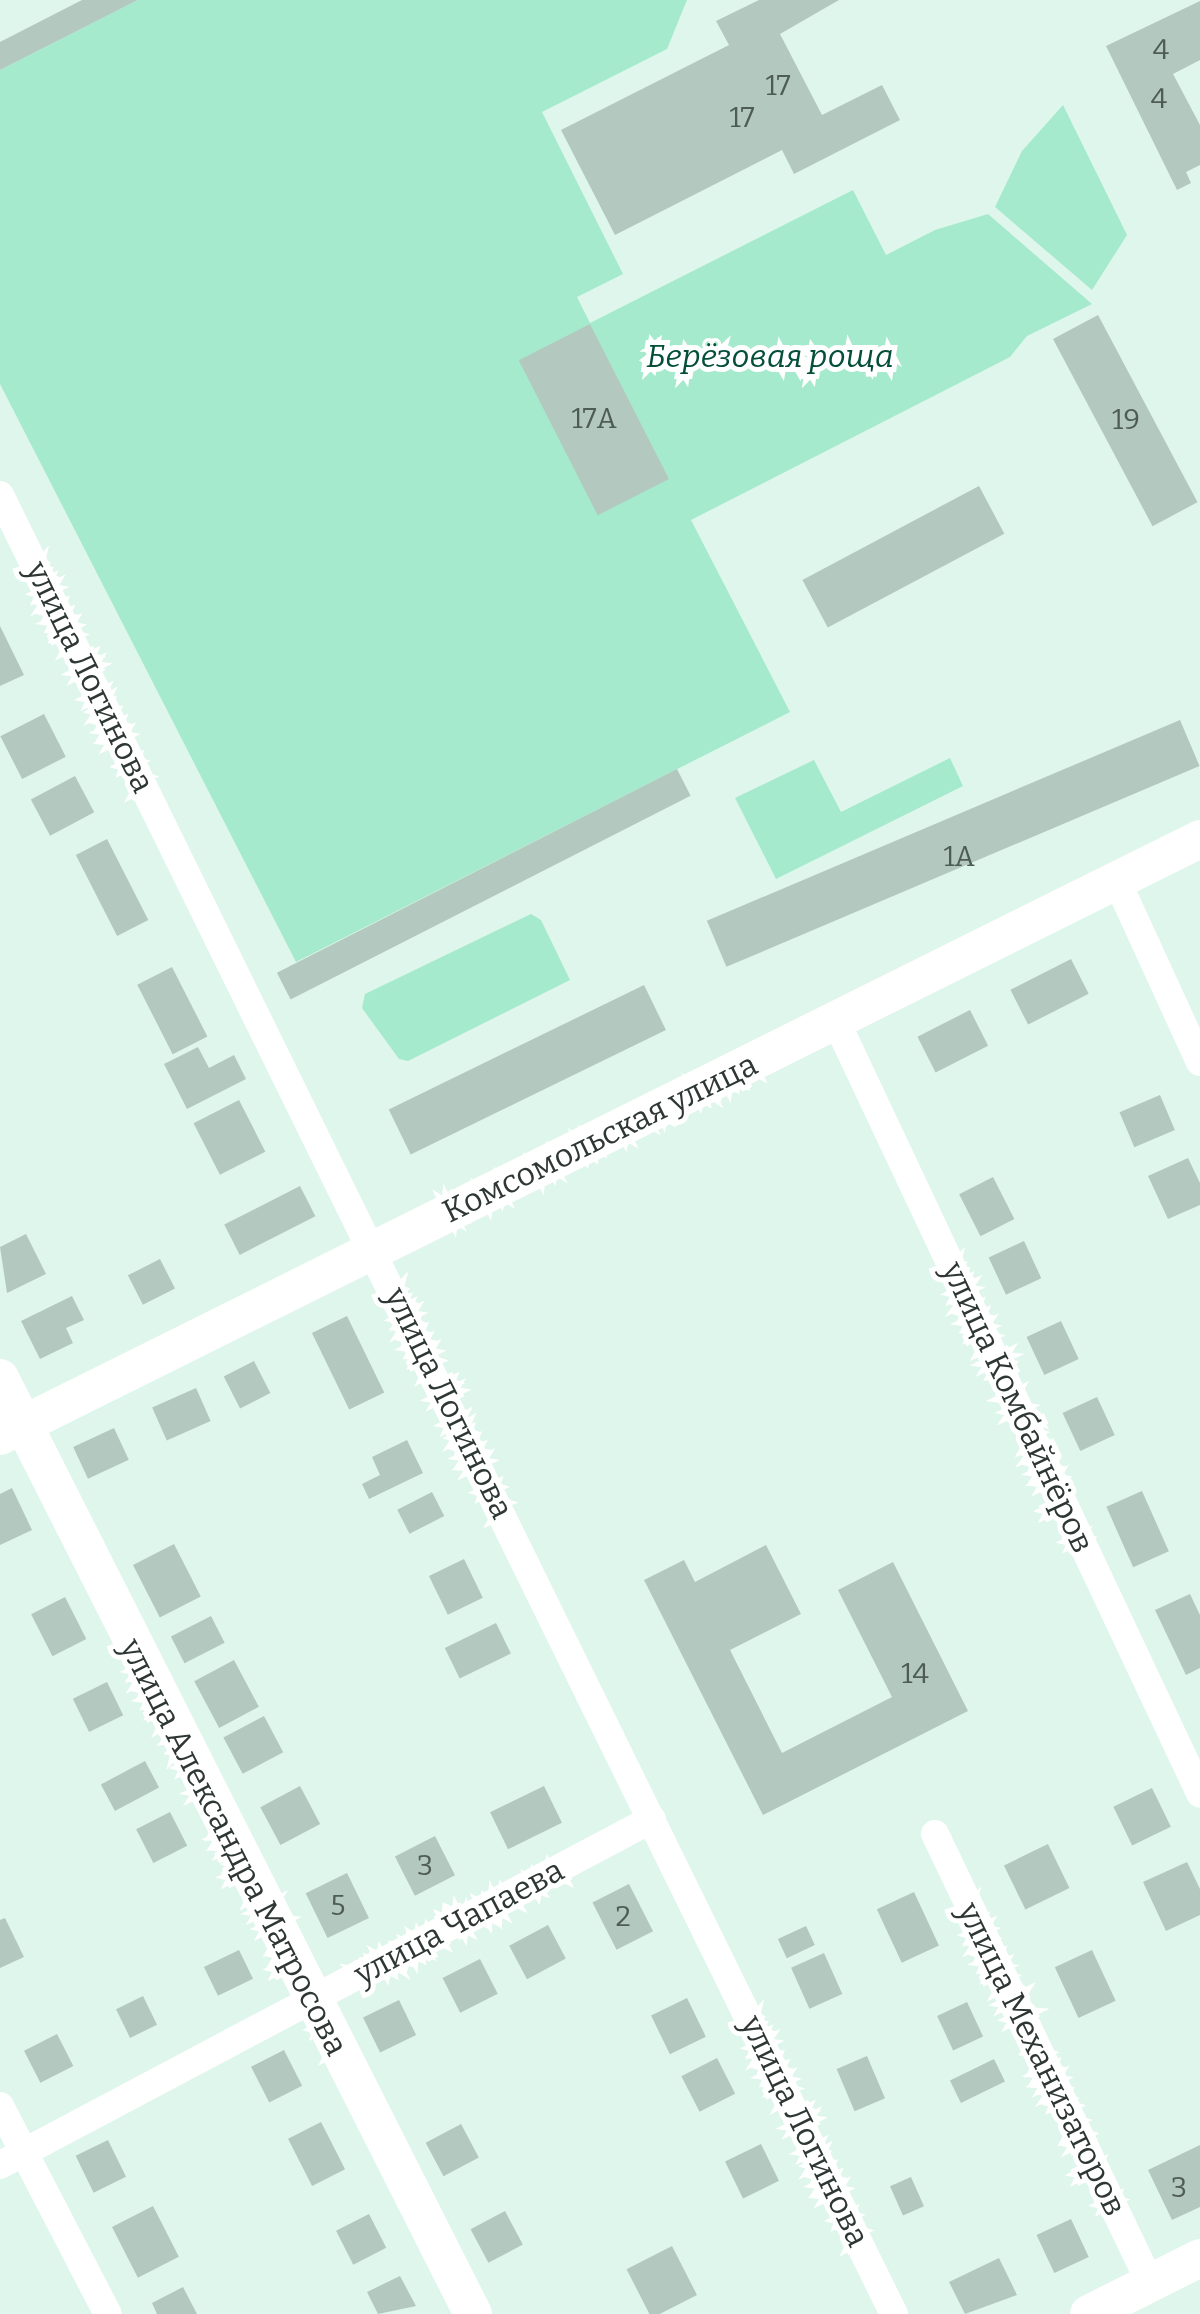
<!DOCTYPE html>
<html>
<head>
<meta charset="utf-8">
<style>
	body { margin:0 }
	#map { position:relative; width:1200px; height:2314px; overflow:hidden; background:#dff6ec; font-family:Bitter,serif }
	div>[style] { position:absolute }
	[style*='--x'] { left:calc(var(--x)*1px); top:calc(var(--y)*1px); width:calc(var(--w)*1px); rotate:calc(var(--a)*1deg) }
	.green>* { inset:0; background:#a6eacd }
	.building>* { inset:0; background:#b3c9bf; transform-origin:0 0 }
	.street>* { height:28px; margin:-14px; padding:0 14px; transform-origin:14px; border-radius:14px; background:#fff }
	.secondary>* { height:38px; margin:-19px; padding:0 19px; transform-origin:19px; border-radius:19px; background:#fff }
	span { translate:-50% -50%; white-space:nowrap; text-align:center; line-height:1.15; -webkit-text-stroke:10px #fff; paint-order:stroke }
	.number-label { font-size:28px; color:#4f5c56 }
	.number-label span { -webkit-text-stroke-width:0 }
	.park-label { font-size:32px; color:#054f3a; font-style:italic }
	.street-label { font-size:32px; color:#2e3733 }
</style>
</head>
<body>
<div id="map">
	<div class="green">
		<i style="clip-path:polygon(138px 0,687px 0,667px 49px,542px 112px,623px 274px,577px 297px,590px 323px,853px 190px,886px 255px,935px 230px,988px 214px,1092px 304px,1027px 336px,1010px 357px,691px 520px,790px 712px,296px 962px,0 384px,0 70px)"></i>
		<i style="clip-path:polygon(1063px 105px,1127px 235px,1092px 290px,995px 207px,1022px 151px)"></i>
		<i style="clip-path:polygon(950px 758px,963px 786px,776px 879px,735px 798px,814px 760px,841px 812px)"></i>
		<i style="clip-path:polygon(531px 914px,541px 920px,570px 980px,408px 1061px,399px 1059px,362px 1008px,365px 994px)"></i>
	</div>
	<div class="building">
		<i style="clip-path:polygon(82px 0,138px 0,0 70px,0 42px)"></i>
		<i style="clip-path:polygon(759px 0,839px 0,780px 34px,822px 115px,882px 85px,900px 120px,794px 174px,782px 150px,615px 235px,561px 130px,729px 45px,716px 21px)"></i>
		<i style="clip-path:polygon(1200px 1px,1200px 60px,1173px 74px,1200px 125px,1200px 165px,1186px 172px,1191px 183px,1177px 190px,1106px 46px)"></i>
		<i style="left:1098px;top:315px;width:212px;height:51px;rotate:62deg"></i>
		<i style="left:590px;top:324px;width:174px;height:80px;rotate:63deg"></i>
		<i style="left:979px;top:486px;width:54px;height:200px;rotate:62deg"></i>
		<i style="clip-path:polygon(0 626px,24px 675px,0 686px)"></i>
		<i style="left:44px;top:714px;width:48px;height:49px;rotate:63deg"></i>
		<i style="left:1180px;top:720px;width:50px;height:514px;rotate:67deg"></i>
		<i style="left:677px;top:769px;width:30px;height:449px;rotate:63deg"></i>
		<i style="left:75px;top:776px;width:41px;height:50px;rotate:62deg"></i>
		<i style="left:107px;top:839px;width:91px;height:35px;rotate:63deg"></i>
		<i style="left:1071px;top:959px;width:39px;height:68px;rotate:63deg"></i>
		<i style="left:172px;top:967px;width:78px;height:39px;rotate:63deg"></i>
		<i style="left:644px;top:985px;width:50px;height:284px;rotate:64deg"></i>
		<i style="left:970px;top:1010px;width:40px;height:59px;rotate:63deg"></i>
		<i style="clip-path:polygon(198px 1047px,209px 1068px,234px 1055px,246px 1079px,187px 1109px,164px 1064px)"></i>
		<i style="left:1160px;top:1095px;width:38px;height:44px;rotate:67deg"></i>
		<i style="left:239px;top:1100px;width:58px;height:51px;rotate:63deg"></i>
		<i style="clip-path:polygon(1188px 1158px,1200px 1183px,1200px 1205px,1168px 1219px,1148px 1176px)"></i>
		<i style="left:993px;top:1177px;width:47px;height:38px;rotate:63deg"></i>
		<i style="left:300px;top:1186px;width:34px;height:85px;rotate:63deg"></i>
		<i style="clip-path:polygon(26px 1234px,46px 1274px,7px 1293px,0 1247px)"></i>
		<i style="left:1024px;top:1241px;width:41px;height:39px;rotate:65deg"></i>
		<i style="left:160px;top:1259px;width:33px;height:36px;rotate:63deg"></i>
		<i style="clip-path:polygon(72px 1296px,84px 1320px,66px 1328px,73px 1343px,40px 1359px,21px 1321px)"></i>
		<i style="left:347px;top:1316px;width:85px;height:39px;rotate:64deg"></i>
		<i style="left:1061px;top:1321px;width:42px;height:38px;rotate:65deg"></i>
		<i style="left:254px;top:1361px;width:36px;height:34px;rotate:63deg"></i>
		<i style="left:196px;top:1388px;width:36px;height:48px;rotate:66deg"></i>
		<i style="left:1097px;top:1397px;width:42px;height:38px;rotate:65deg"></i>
		<i style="left:114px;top:1428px;width:35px;height:45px;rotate:65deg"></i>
		<i style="clip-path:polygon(407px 1440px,423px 1473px,369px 1499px,362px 1484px,380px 1475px,372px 1457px)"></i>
		<i style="clip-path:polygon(12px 1488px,32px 1530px,0 1545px,0 1494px)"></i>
		<i style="left:1142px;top:1491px;width:66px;height:39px;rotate:66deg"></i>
		<i style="left:432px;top:1492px;width:27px;height:39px;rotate:63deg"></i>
		<i style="left:174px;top:1544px;width:59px;height:46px;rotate:63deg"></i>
		<i style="clip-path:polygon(766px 1545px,801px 1614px,730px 1650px,782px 1753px,892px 1697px,838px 1590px,893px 1562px,968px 1711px,763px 1815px,644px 1580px,684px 1560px,695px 1582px)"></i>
		<i style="left:464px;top:1559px;width:43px;height:39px;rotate:64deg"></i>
		<i style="clip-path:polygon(1190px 1594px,1200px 1615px,1200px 1668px,1186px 1675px,1155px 1610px)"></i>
		<i style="left:65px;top:1597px;width:47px;height:38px;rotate:63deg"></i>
		<i style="left:211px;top:1616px;width:30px;height:45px;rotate:63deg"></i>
		<i style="left:496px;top:1623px;width:34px;height:57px;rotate:64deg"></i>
		<i style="left:234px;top:1660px;width:53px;height:45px;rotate:62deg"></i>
		<i style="left:107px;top:1682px;width:37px;height:38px;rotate:64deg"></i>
		<i style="left:264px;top:1716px;width:41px;height:46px;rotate:62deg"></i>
		<i style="left:145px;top:1761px;width:30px;height:50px;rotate:62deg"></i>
		<i style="left:300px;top:1786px;width:43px;height:45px;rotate:62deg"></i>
		<i style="left:544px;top:1786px;width:41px;height:60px;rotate:64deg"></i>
		<i style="left:1152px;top:1788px;width:43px;height:43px;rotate:64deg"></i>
		<i style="left:170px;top:1812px;width:38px;height:38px;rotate:63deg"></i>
		<i style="left:435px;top:1836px;width:44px;height:45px;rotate:63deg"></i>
		<i style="left:1048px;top:1844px;width:49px;height:49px;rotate:64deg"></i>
		<i style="clip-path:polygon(1187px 1862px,1200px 1889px,1200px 1915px,1166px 1931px,1143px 1882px)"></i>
		<i style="left:347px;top:1873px;width:50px;height:46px;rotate:64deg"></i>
		<i style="left:629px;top:1884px;width:53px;height:41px;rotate:63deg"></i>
		<i style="left:914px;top:1892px;width:59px;height:41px;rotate:65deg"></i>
		<i style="clip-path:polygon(5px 1918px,24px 1957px,0 1968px,0 1920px)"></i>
		<i style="left:548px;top:1925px;width:38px;height:44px;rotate:62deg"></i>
		<i style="left:806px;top:1926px;width:21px;height:31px;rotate:65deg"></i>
		<i style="left:239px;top:1950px;width:32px;height:39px;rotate:64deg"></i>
		<i style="left:1092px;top:1950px;width:56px;height:41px;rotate:65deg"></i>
		<i style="left:824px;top:1953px;width:45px;height:36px;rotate:66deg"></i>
		<i style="left:480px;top:1959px;width:39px;height:42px;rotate:63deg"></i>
		<i style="left:143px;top:1996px;width:32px;height:30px;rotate:64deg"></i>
		<i style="left:687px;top:1998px;width:43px;height:40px;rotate:64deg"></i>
		<i style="left:399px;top:2000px;width:39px;height:40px;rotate:64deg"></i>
		<i style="left:967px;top:2002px;width:38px;height:33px;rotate:65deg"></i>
		<i style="left:57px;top:2034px;width:36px;height:37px;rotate:63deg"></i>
		<i style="left:284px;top:2050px;width:40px;height:37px;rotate:63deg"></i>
		<i style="left:867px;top:2056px;width:46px;height:33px;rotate:67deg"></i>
		<i style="left:717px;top:2058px;width:40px;height:40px;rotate:63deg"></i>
		<i style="left:994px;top:2059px;width:25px;height:49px;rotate:64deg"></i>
		<i style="left:321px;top:2122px;width:53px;height:37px;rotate:63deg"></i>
		<i style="left:461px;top:2124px;width:38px;height:40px;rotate:62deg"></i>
		<i style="left:108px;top:2140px;width:41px;height:36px;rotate:64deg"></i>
		<i style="left:761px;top:2144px;width:41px;height:40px;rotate:64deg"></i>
		<i style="clip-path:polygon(1200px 2145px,1200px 2207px,1172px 2220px,1148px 2170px)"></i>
		<i style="left:911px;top:2177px;width:32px;height:23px;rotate:66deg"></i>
		<i style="left:153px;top:2206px;width:57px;height:46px;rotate:63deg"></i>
		<i style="left:505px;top:2211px;width:38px;height:39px;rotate:62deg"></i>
		<i style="left:369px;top:2214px;width:38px;height:37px;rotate:63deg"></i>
		<i style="left:1071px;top:2219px;width:42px;height:38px;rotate:65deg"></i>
		<i style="left:672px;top:2246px;width:55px;height:51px;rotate:63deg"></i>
		<i style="clip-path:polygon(999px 2258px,1017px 2295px,965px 2314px,949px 2282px)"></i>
		<i style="clip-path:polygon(400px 2276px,416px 2306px,378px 2314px,367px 2292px)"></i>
		<i style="clip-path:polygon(183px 2287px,197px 2314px,157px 2314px,152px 2303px)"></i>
	</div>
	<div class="street">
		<i style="--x:0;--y:495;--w:2027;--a:63.83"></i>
		<i style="--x:1117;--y:881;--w:199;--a:65.4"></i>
		<i style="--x:836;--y:1021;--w:854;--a:64.76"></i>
		<i style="--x:935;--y:1834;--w:498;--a:64.4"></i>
		<i style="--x:0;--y:2106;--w:234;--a:62.6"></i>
		<i style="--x:0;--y:2165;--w:738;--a:-27.95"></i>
	</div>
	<div class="secondary">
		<i style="--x:0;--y:1378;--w:1049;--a:63.19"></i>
		<i style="--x:0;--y:1436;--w:1340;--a:-26.45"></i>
		<i style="--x:1089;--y:2314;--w:124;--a:-26.8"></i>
	</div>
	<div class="number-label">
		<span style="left:1161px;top:50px">4</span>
		<span style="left:778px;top:86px">17</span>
		<span style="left:1159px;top:99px">4</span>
		<span style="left:742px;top:118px">17</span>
		<span style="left:594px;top:419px">17А</span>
		<span style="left:1126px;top:420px">19</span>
		<span style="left:959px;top:857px">1А</span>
		<span style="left:915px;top:1674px">14</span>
		<span style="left:425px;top:1866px">3</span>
		<span style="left:338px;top:1906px">5</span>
		<span style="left:623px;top:1917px">2</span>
		<span style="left:1179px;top:2188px">3</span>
	</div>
	<div class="park-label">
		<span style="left:770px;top:356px">Берёзовая роща</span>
	</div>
	<div class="street-label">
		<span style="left:90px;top:677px;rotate:64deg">улица Логинова</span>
		<span style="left:600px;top:1138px;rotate:-26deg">Комсомольская улица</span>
		<span style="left:449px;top:1403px;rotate:64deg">улица Логинова</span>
		<span style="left:1018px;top:1407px;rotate:65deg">улица Комбайнёров</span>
		<span style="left:234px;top:1847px;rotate:63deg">улица Александра Матросова</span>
		<span style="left:459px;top:1922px;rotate:-28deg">улица Чапаева</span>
		<span style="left:1042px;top:2059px;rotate:64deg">улица Механизаторов</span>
		<span style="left:805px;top:2131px;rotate:64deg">улица Логинова</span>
	</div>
</div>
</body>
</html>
